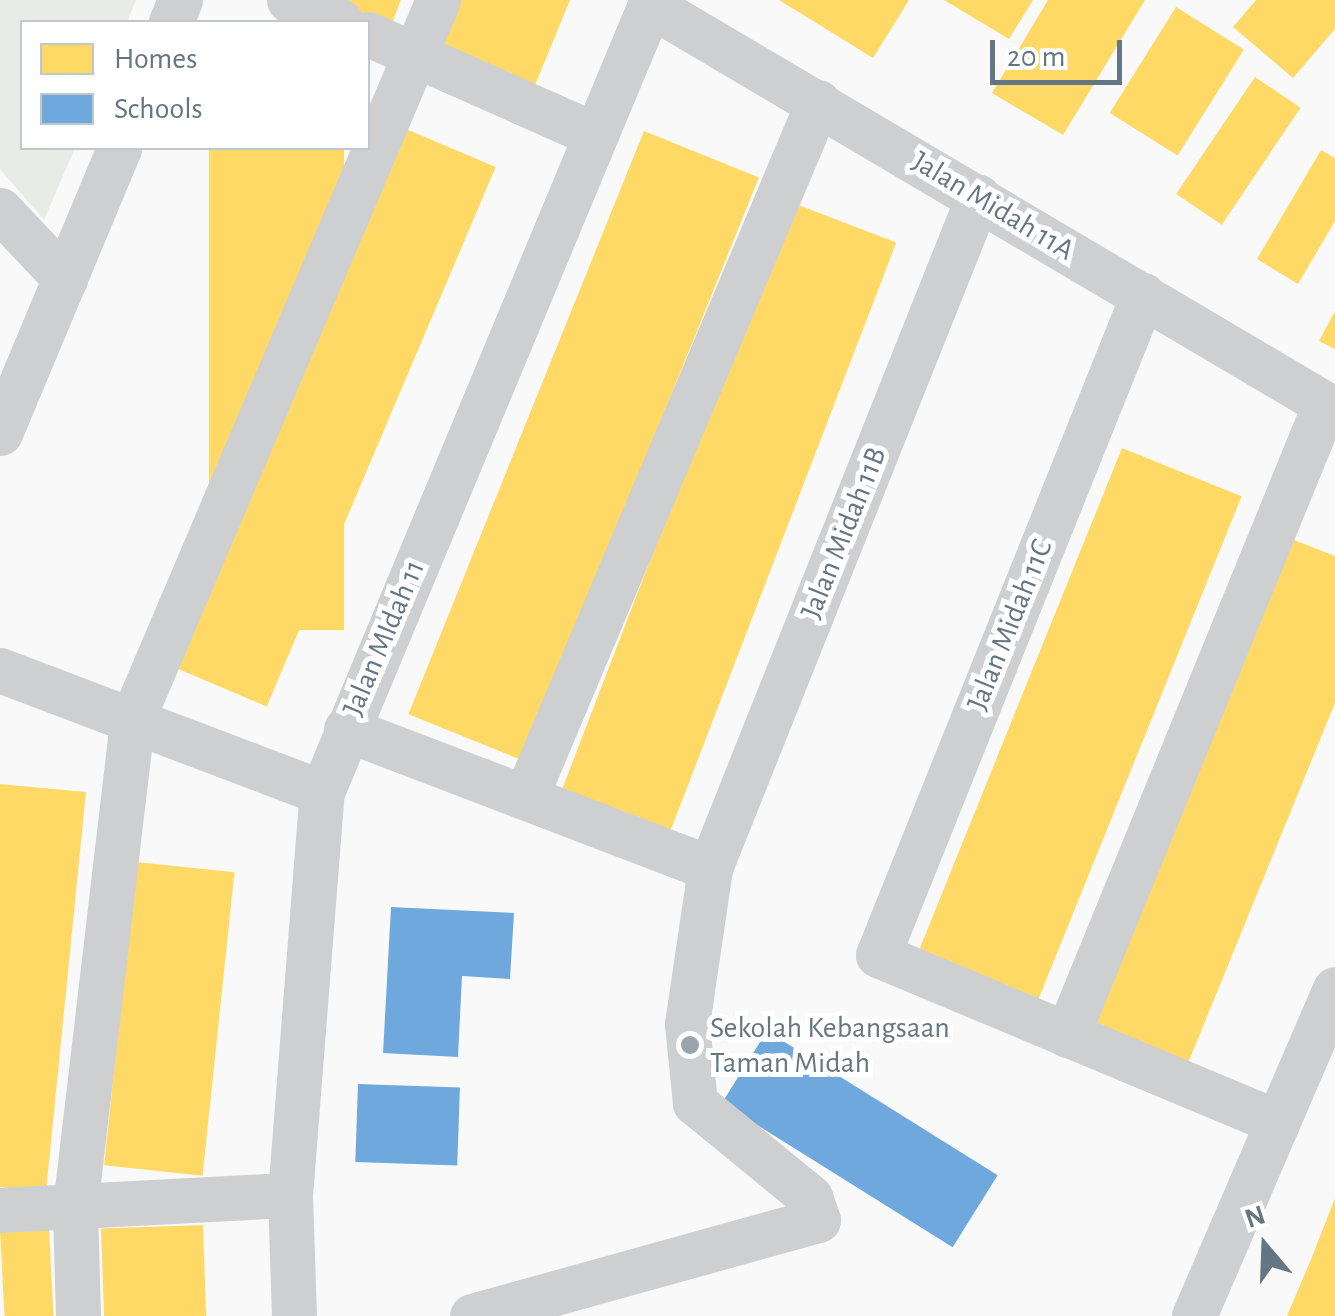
<!DOCTYPE html>
<html>
<head>
<meta charset="utf-8">
<style>
	body { margin:0 }
	#map { position:relative; width:1335px; height:1316px; overflow:hidden; background:#f9f9f9; font-family:"Alegreya Sans",sans-serif }
	div>[style] { position:absolute }
	[style*='--x'] { left:calc(var(--x)*1px); top:calc(var(--y)*1px); width:calc(var(--w)*1px); rotate:calc(var(--a)*1deg) }
	.green>* { inset:0; background:#e8ebe6 }
	.homes>* { inset:0; background:#ffd966; transform-origin:0 0 }
	.schools>* { inset:0; background:#6fa8dc; transform-origin:0 0 }
	.minor>* { height:45px; margin:-22.5px; padding:0 22.5px; transform-origin:22.5px; border-radius:22.5px; background:#cecfd0 }
	.dots>* { width:28px; height:28px; translate:-50% -50%; box-sizing:border-box; border:5px solid #fff; border-radius:50% }
	span { translate:-50% -50%; white-space:nowrap; text-align:center; line-height:1.15; -webkit-text-stroke:10px #fff; paint-order:stroke }
	.street-label { font-size:30px; color:#657683 }
	.poi-label { font-size:30px; color:#657683 }
	.left { translate:0 -50%; text-align:left }
	.legend { position:absolute; left:20px; top:20px; width:350px; height:130px; box-sizing:border-box; background:#fff; border:2px solid #c1c8cd; margin:0; padding:12px 18px; list-style:none; font-size:30px; color:#657683 }
	.legend li { display:flex; align-items:center; gap:20px; height:50px }
	.legend b { width:50px; border:2px solid #c1c8cd }
	.north { position:absolute; left:1215px; top:1196px; width:100px; height:100px; -webkit-text-stroke:8px #fff; paint-order:stroke; rotate:341deg; font-size:28px; font-weight:700; line-height:40px; text-align:center; color:#657683 }
	.north::after { content:''; display:block; margin:auto; width:35px; height:45px; background:#657683; clip-path:polygon(50% 0,100% 100%,50% 72%,0 100%) }
	.scale { position:absolute; left:990px; top:40px; width:132px; height:45px; box-sizing:border-box; border:5px solid #657683; border-top:0; padding-left:12px; font-size:30px; line-height:35px; white-space:nowrap; color:#657683; -webkit-text-stroke:8px #fff; paint-order:stroke }
</style>
</head>
<body>
<div id="map">
	<div class="green">
		<i style="clip-path:polygon(0 0,136px 0,127px 22px,22px 22px,22px 148px,75px 148px,44px 220px,0 169px)"></i>
	</div>
	<div class="homes">
		<i style="clip-path:polygon(317px 0,401px 0,390px 28px)"></i>
		<i style="clip-path:polygon(459px 0,570px 0,531px 95px,436px 56px)"></i>
		<i style="clip-path:polygon(779px 0,909px 0,873px 58px)"></i>
		<i style="clip-path:polygon(944px 0,1033px 0,1009px 39px)"></i>
		<i style="clip-path:polygon(1048px 0,1145px 0,1063px 135px,992px 93px)"></i>
		<i style="clip-path:polygon(1256px 0,1335px 0,1335px 29px,1293px 78px,1233px 27px)"></i>
		<i style="left:1176px;top:7px;width:80px;height:125px;rotate:32deg"></i>
		<i style="left:1255px;top:77px;width:55px;height:141px;rotate:34deg"></i>
		<i style="left:399px;top:126px;width:105px;height:586px;rotate:23deg"></i>
		<i style="left:644px;top:131px;width:124px;height:629px;rotate:22deg"></i>
		<i style="left:209px;top:148px;width:135px;height:482px"></i>
		<i style="clip-path:polygon(1321px 150px,1335px 158px,1335px 221px,1298px 284px,1257px 259px)"></i>
		<i style="left:788px;top:201px;width:116px;height:645px;rotate:21deg"></i>
		<i style="clip-path:polygon(1335px 311px,1335px 349px,1319px 341px)"></i>
		<i style="left:1122px;top:448px;width:129px;height:543px;rotate:22deg"></i>
		<i style="clip-path:polygon(1284px 536px,1335px 556px,1335px 703px,1184px 1073px,1082px 1032px)"></i>
		<i style="clip-path:polygon(0 784px,86px 792px,46px 1192px,0 1187px)"></i>
		<i style="left:136px;top:862px;width:99px;height:305px;rotate:6deg"></i>
		<i style="clip-path:polygon(1335px 1198px,1335px 1316px,1287px 1316px,1312px 1257px)"></i>
		<i style="left:203px;top:1225px;width:91px;height:102px;rotate:88deg"></i>
		<i style="left:49px;top:1229px;width:87px;height:49px;rotate:87deg"></i>
	</div>
	<div class="schools">
		<i style="clip-path:polygon(391px 907px,514px 913px,510px 979px,462px 976px,458px 1057px,383px 1053px)"></i>
		<i style="left:767px;top:1031px;width:272px;height:85px;rotate:32deg"></i>
		<i style="left:358px;top:1084px;width:102px;height:78px;rotate:2deg"></i>
	</div>
	<div class="minor">
		<i style="--x:289;--y:0;--w:56;--a:22.9"></i>
		<i style="--x:650;--y:5;--w:796;--a:30.59"></i>
		<i style="--x:171;--y:22;--w:24;--a:-68"></i>
		<i style="--x:368;--y:34;--w:247;--a:23.9"></i>
		<i style="--x:0;--y:210;--w:95;--a:46.7"></i>
		<i style="--x:1143;--y:295;--w:711;--a:111.88"></i>
		<i style="--x:878;--y:955;--w:433;--a:22.7"></i>
		<i style="--x:0;--y:433;--w:309;--a:-67.3"></i>
		<i style="--x:0;--y:670;--w:344;--a:20.8"></i>
		<i style="--x:346;--y:729;--w:390;--a:20.9"></i>
		<i style="--x:526;--y:796;--w:753;--a:-67.18"></i>
		<i style="--x:1067;--y:1035;--w:682;--a:-67.76"></i>
		<i style="--x:0;--y:1210;--w:290;--a:-3"></i>
		<i style="--x:78;--y:1316;--w:109;--a:-91.6"></i>
		<i style="--x:75;--y:1207;--w:490;--a:-83.3"></i>
		<i style="--x:132;--y:720;--w:782;--a:-66.97"></i>
		<i style="--x:294;--y:1316;--w:121;--a:-91.9"></i>
		<i style="--x:290;--y:1195;--w:404;--a:-85.5"></i>
		<i style="--x:322;--y:792;--w:858;--a:-67.38"></i>
		<i style="--x:472;--y:1316;--w:359;--a:-15.5"></i>
		<i style="--x:818;--y:1220;--w:24;--a:-109"></i>
		<i style="--x:810;--y:1197;--w:149;--a:-140.7"></i>
		<i style="--x:695;--y:1103;--w:79;--a:-95.8"></i>
		<i style="--x:687;--y:1024;--w:158;--a:-81.6"></i>
		<i style="--x:710;--y:868;--w:723;--a:-68.23"></i>
		<i style="--x:1194;--y:1316;--w:356;--a:-66.7"></i>
	</div>
	<div class="dots">
		<i style="left:690px;top:1045px;background:#99a4ac"></i>
	</div>
	<div class="street-label">
		<span style="left:993px;top:206px;rotate:31deg">Jalan Midah 11A</span>
		<span style="left:844px;top:533px;rotate:-68deg">Jalan Midah 11B</span>
		<span style="left:1010px;top:625px;rotate:-68deg">Jalan Midah 11C</span>
		<span style="left:384px;top:638px;rotate:-67deg">Jalan MIdah 11</span>
	</div>
	<div class="poi-label">
		<span class="left" style="left:710px;top:1045px">Sekolah Kebangsaan<br>Taman Midah</span>
	</div>
	<ul class="legend">
	<li><b style="height:28px;background:#ffd966"></b>Homes</li>
	<li><b style="height:28px;background:#6fa8dc"></b>Schools</li>
	</ul>
	<div class="north">N</div>
	<div class="scale">20 m</div>
</div>
</body>
</html>
